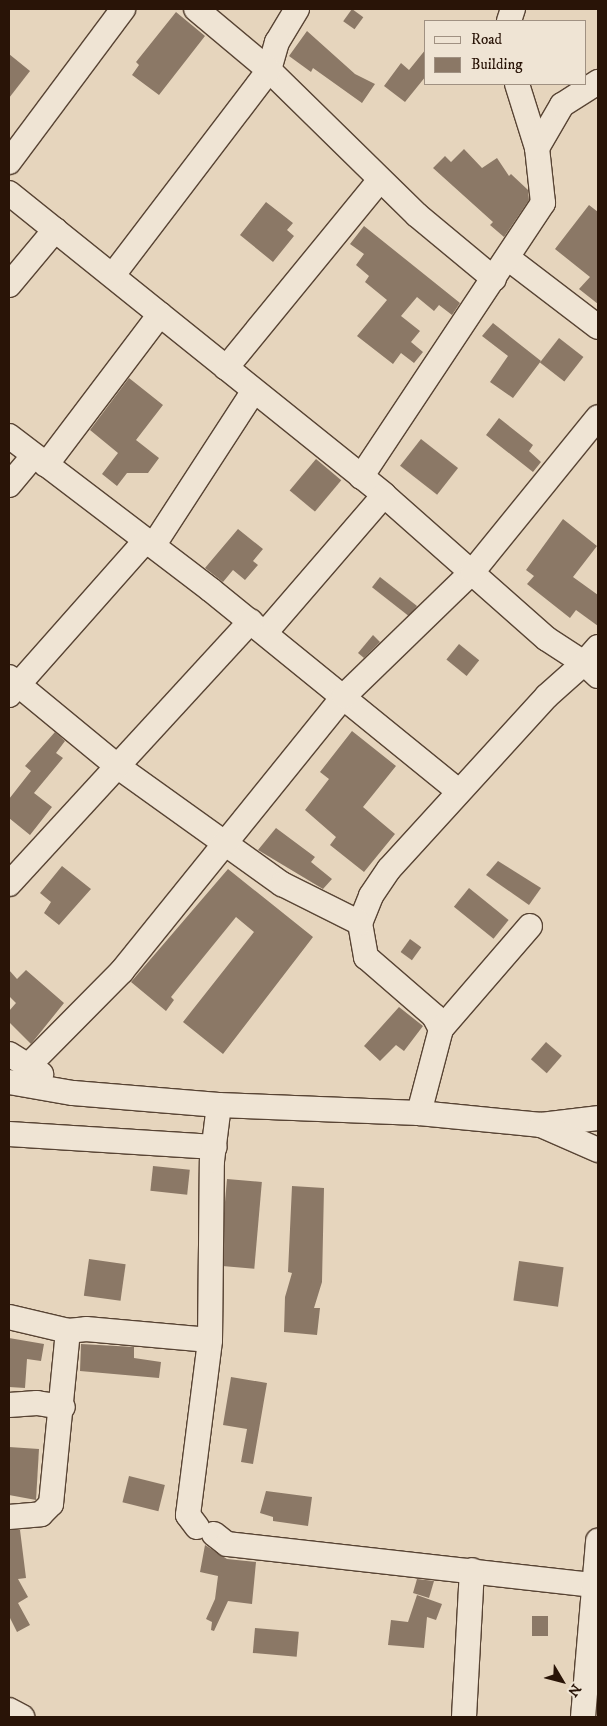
<!DOCTYPE html>
<html>
<head>
<meta charset="utf-8">
<style>
	body { margin:0 }
	#map { position:relative; width:607px; height:1726px; overflow:hidden; background:#e6d5bd; font-family:"IM FELL DW Pica",serif }
	div>[style] { position:absolute }
	[style*='--x'] { left:calc(var(--x)*1px); top:calc(var(--y)*1px); width:calc(var(--w)*1px); rotate:calc(var(--a)*1deg) }
	.building>* { inset:0; background:#8b7866; transform-origin:0 0 }
	.roads { filter:drop-shadow(1px 0 #584434) drop-shadow(-1px 0 #584434) drop-shadow(0 1px #584434) drop-shadow(0 -1px #584434) }
	.minor>* { height:24px; margin:-12px; padding:0 12px; transform-origin:12px; border-radius:12px; background:#efe4d4 }
	span { translate:-50% -50%; white-space:nowrap; text-align:center; line-height:1.15; -webkit-text-stroke:5px #efe4d4; paint-order:stroke }
	.frame { position:absolute; inset:0; border:10px solid #291407; pointer-events:none }
	.legend { position:absolute; left:424px; top:20px; width:162px; height:65px; box-sizing:border-box; background:#efe4d4; border:1px solid #a09182; margin:0; padding:6px 9px; list-style:none; font-size:15px; color:#291407 }
	.legend li { display:flex; align-items:center; gap:10px; height:25px }
	.legend b { width:25px; border:1px solid #a09182 }
	.north { position:absolute; left:537px; top:1656px; width:50px; height:50px; -webkit-text-stroke:4px #efe4d4; paint-order:stroke; rotate:127deg; font-size:14px; font-weight:700; line-height:20px; text-align:center; color:#291407 }
	.north::after { content:''; display:block; margin:auto; width:18px; height:22px; background:#291407; clip-path:polygon(50% 0,100% 100%,50% 72%,0 100%) }
</style>
</head>
<body>
<div id="map">
	<div class="building">
		<i style="left:352px;top:9px;width:14px;height:15px;rotate:36deg"></i>
		<i style="clip-path:polygon(176px 12px,205px 36px,159px 95px,132px 75px,139px 65px,136px 62px)"></i>
		<i style="clip-path:polygon(307px 31px,355px 74px,375px 84px,362px 103px,313px 68px,311px 72px,289px 56px)"></i>
		<i style="clip-path:polygon(426px 49px,426px 76px,405px 102px,384px 86px,401px 63px,409px 70px)"></i>
		<i style="clip-path:polygon(9px 54px,30px 71px,9px 98px)"></i>
		<i style="clip-path:polygon(464px 149px,482px 168px,497px 158px,509px 176px,511px 174px,528px 190px,529px 200px,504px 237px,490px 225px,493px 222px,433px 168px,445px 156px,451px 162px)"></i>
		<i style="clip-path:polygon(266px 202px,293px 223px,287px 230px,294px 236px,273px 262px,240px 235px)"></i>
		<i style="clip-path:polygon(589px 205px,598px 212px,598px 304px,579px 289px,590px 277px,555px 249px)"></i>
		<i style="clip-path:polygon(364px 226px,460px 303px,452px 315px,439px 305px,434px 311px,417px 297px,401px 316px,420px 331px,411px 342px,423px 352px,414px 363px,401px 353px,393px 364px,357px 336px,387px 300px,365px 282px,369px 276px,356px 265px,364px 254px,350px 244px)"></i>
		<i style="clip-path:polygon(493px 323px,541px 361px,513px 398px,490px 382px,508px 356px,482px 336px)"></i>
		<i style="left:559px;top:338px;width:31px;height:31px;rotate:38deg"></i>
		<i style="clip-path:polygon(129px 378px,163px 405px,136px 440px,159px 458px,148px 473px,127px 473px,117px 486px,102px 474px,118px 453px,90px 430px)"></i>
		<i style="clip-path:polygon(499px 418px,533px 445px,529px 451px,541px 462px,533px 472px,486px 435px)"></i>
		<i style="left:421px;top:439px;width:47px;height:34px;rotate:38deg"></i>
		<i style="left:316px;top:459px;width:33px;height:41px;rotate:40deg"></i>
		<i style="clip-path:polygon(563px 519px,597px 546px,573px 577px,598px 595px,598px 626px,576px 610px,570px 618px,527px 584px,534px 576px,526px 570px)"></i>
		<i style="clip-path:polygon(238px 529px,263px 549px,253px 561px,258px 565px,245px 580px,233px 570px,223px 582px,205px 568px)"></i>
		<i style="left:380px;top:577px;width:47px;height:13px;rotate:38deg"></i>
		<i style="clip-path:polygon(373px 635px,380px 642px,364px 658px,358px 653px)"></i>
		<i style="left:459px;top:644px;width:26px;height:20px;rotate:39deg"></i>
		<i style="clip-path:polygon(352px 731px,396px 766px,363px 807px,395px 834px,364px 872px,330px 845px,336px 837px,305px 810px,329px 779px,320px 772px)"></i>
		<i style="clip-path:polygon(55px 732px,65px 741px,56px 753px,63px 758px,34px 793px,52px 807px,30px 835px,9px 818px,9px 799px,31px 771px,25px 766px)"></i>
		<i style="clip-path:polygon(276px 828px,315px 857px,311px 862px,332px 879px,323px 889px,258px 850px)"></i>
		<i style="clip-path:polygon(498px 861px,541px 888px,529px 905px,486px 875px)"></i>
		<i style="clip-path:polygon(62px 866px,91px 889px,59px 925px,44px 913px,51px 902px,40px 893px)"></i>
		<i style="clip-path:polygon(228px 869px,313px 937px,223px 1054px,183px 1022px,254px 932px,236px 917px,171px 997px,174px 1000px,166px 1011px,131px 982px)"></i>
		<i style="left:469px;top:888px;width:51px;height:24px;rotate:39deg"></i>
		<i style="left:410px;top:939px;width:14px;height:16px;rotate:36deg"></i>
		<i style="clip-path:polygon(9px 970px,17px 979px,26px 970px,64px 1003px,31px 1044px,9px 1022px,9px 1011px,16px 1003px,9px 996px)"></i>
		<i style="clip-path:polygon(399px 1007px,423px 1026px,404px 1051px,396px 1045px,380px 1061px,364px 1046px)"></i>
		<i style="left:546px;top:1042px;width:21px;height:23px;rotate:41deg"></i>
		<i style="left:153px;top:1166px;width:37px;height:25px;rotate:6deg"></i>
		<i style="left:227px;top:1179px;width:35px;height:87px;rotate:5deg"></i>
		<i style="clip-path:polygon(292px 1186px,324px 1188px,322px 1282px,314px 1308px,320px 1308px,317px 1335px,284px 1332px,285px 1297px,292px 1273px,288px 1272px)"></i>
		<i style="left:89px;top:1259px;width:37px;height:37px;rotate:8deg"></i>
		<i style="left:519px;top:1261px;width:45px;height:40px;rotate:8deg"></i>
		<i style="clip-path:polygon(9px 1338px,44px 1344px,41px 1361px,27px 1359px,25px 1388px,9px 1387px)"></i>
		<i style="clip-path:polygon(81px 1344px,134px 1347px,134px 1358px,161px 1362px,159px 1378px,80px 1371px)"></i>
		<i style="clip-path:polygon(231px 1377px,267px 1383px,253px 1464px,241px 1462px,247px 1429px,223px 1425px)"></i>
		<i style="clip-path:polygon(9px 1447px,39px 1449px,36px 1500px,9px 1495px)"></i>
		<i style="left:129px;top:1476px;width:37px;height:27px;rotate:14deg"></i>
		<i style="clip-path:polygon(266px 1491px,312px 1497px,308px 1526px,273px 1521px,273px 1517px,260px 1513px)"></i>
		<i style="clip-path:polygon(9px 1530px,20px 1530px,26px 1578px,18px 1579px,28px 1597px,18px 1603px,30px 1625px,17px 1632px,9px 1616px)"></i>
		<i style="clip-path:polygon(205px 1545px,227px 1559px,256px 1562px,252px 1604px,228px 1601px,214px 1631px,211px 1630px,212px 1622px,206px 1619px,215px 1599px,218px 1576px,200px 1572px)"></i>
		<i style="clip-path:polygon(417px 1579px,434px 1581px,429px 1598px,413px 1593px)"></i>
		<i style="clip-path:polygon(417px 1595px,442px 1604px,436px 1620px,427px 1617px,424px 1648px,388px 1645px,391px 1620px,408px 1622px)"></i>
		<i style="left:532px;top:1616px;width:16px;height:20px"></i>
		<i style="left:255px;top:1628px;width:44px;height:25px;rotate:5deg"></i>
	</div>
	<div class="roads">
		<div class="minor">
			<i style="--x:297;--y:9;--w:39;--a:121"></i>
			<i style="--x:277;--y:42;--w:29;--a:106"></i>
			<i style="--x:269;--y:70;--w:207;--a:44.4"></i>
			<i style="--x:417;--y:215;--w:100;--a:39.7"></i>
			<i style="--x:509;--y:21;--w:13;--a:-72"></i>
			<i style="--x:517;--y:84;--w:67;--a:72.6"></i>
			<i style="--x:9;--y:162;--w:191;--a:-53.3"></i>
			<i style="--x:9;--y:193;--w:481;--a:38.8"></i>
			<i style="--x:384;--y:495;--w:217;--a:41.5"></i>
			<i style="--x:547;--y:639;--w:44;--a:33"></i>
			<i style="--x:584;--y:663;--w:50;--a:138.3"></i>
			<i style="--x:547;--y:696;--w:234;--a:132.4"></i>
			<i style="--x:389;--y:869;--w:32;--a:124"></i>
			<i style="--x:371;--y:896;--w:29;--a:112"></i>
			<i style="--x:360;--y:923;--w:35;--a:80"></i>
			<i style="--x:366;--y:957;--w:90;--a:40.9"></i>
			<i style="--x:434;--y:1016;--w:15;--a:62"></i>
			<i style="--x:441;--y:1029;--w:87;--a:104.7"></i>
			<i style="--x:509;--y:259;--w:112;--a:37.4"></i>
			<i style="--x:113;--y:275;--w:258;--a:-52.7"></i>
			<i style="--x:269;--y:70;--w:95;--a:-140.1"></i>
			<i style="--x:9;--y:285;--w:72;--a:-50.1"></i>
			<i style="--x:226;--y:368;--w:243;--a:-50.7"></i>
			<i style="--x:9;--y:436;--w:254;--a:37.3"></i>
			<i style="--x:211;--y:590;--w:318;--a:39.1"></i>
			<i style="--x:46;--y:465;--w:189;--a:-52.9"></i>
			<i style="--x:361;--y:477;--w:329;--a:-56.4"></i>
			<i style="--x:543;--y:203;--w:55;--a:-96.2"></i>
			<i style="--x:537;--y:148;--w:50;--a:-59.8"></i>
			<i style="--x:562;--y:105;--w:43;--a:-32.6"></i>
			<i style="--x:9;--y:485;--w:38;--a:-50"></i>
			<i style="--x:153;--y:546;--w:184;--a:-57"></i>
			<i style="--x:265;--y:633;--w:182;--a:-49.2"></i>
			<i style="--x:598;--y:647;--w:21;--a:131"></i>
			<i style="--x:584;--y:663;--w:19;--a:43"></i>
			<i style="--x:9;--y:677;--w:140;--a:39.5"></i>
			<i style="--x:117;--y:766;--w:203;--a:35.6"></i>
			<i style="--x:282;--y:884;--w:87;--a:26.6"></i>
			<i style="--x:9;--y:695;--w:207;--a:-48.5"></i>
			<i style="--x:9;--y:884;--w:357;--a:-47.4"></i>
			<i style="--x:441;--y:1029;--w:136;--a:-49.2"></i>
			<i style="--x:9;--y:1054;--w:38;--a:32"></i>
			<i style="--x:28;--y:1066;--w:134;--a:-45.3"></i>
			<i style="--x:122;--y:971;--w:353;--a:-51.1"></i>
			<i style="--x:344;--y:696;--w:180;--a:-44.1"></i>
			<i style="--x:473;--y:571;--w:198;--a:-50.9"></i>
			<i style="--x:9;--y:1082;--w:65;--a:9.8"></i>
			<i style="--x:73;--y:1093;--w:146;--a:4.7"></i>
			<i style="--x:219;--y:1105;--w:200;--a:2.3"></i>
			<i style="--x:419;--y:1113;--w:123;--a:5.6"></i>
			<i style="--x:541;--y:1125;--w:57;--a:-7"></i>
			<i style="--x:541;--y:1125;--w:62;--a:23.7"></i>
			<i style="--x:9;--y:1134;--w:206;--a:3.6"></i>
			<i style="--x:9;--y:1317;--w:61;--a:13.3"></i>
			<i style="--x:68;--y:1331;--w:18;--a:-6"></i>
			<i style="--x:86;--y:1329;--w:124;--a:5.1"></i>
			<i style="--x:210;--y:1340;--w:179;--a:-89.4"></i>
			<i style="--x:212;--y:1161;--w:56;--a:-82.9"></i>
			<i style="--x:9;--y:1405;--w:28;--a:-4"></i>
			<i style="--x:37;--y:1403;--w:26;--a:9"></i>
			<i style="--x:9;--y:1517;--w:32;--a:-5"></i>
			<i style="--x:41;--y:1514;--w:14;--a:-45"></i>
			<i style="--x:51;--y:1504;--w:174;--a:-84.4"></i>
			<i style="--x:197;--y:1527;--w:15;--a:-127"></i>
			<i style="--x:188;--y:1515;--w:176;--a:-82.8"></i>
			<i style="--x:214;--y:1534;--w:16;--a:38"></i>
			<i style="--x:227;--y:1544;--w:366;--a:6.4"></i>
			<i style="--x:9;--y:1710;--w:15;--a:28"></i>
			<i style="--x:464;--y:1717;--w:147;--a:-86.9"></i>
			<i style="--x:583;--y:1717;--w:177;--a:-85.1"></i>
		</div>
	</div>
	<div class="frame"></div>
	<ul class="legend">
	<li><b style="height:6px;background:#efe4d4"></b>Road</li>
	<li><b style="height:14px;background:#8b7866"></b>Building</li>
	</ul>
	<div class="north">N</div>
</div>
</body>
</html>
